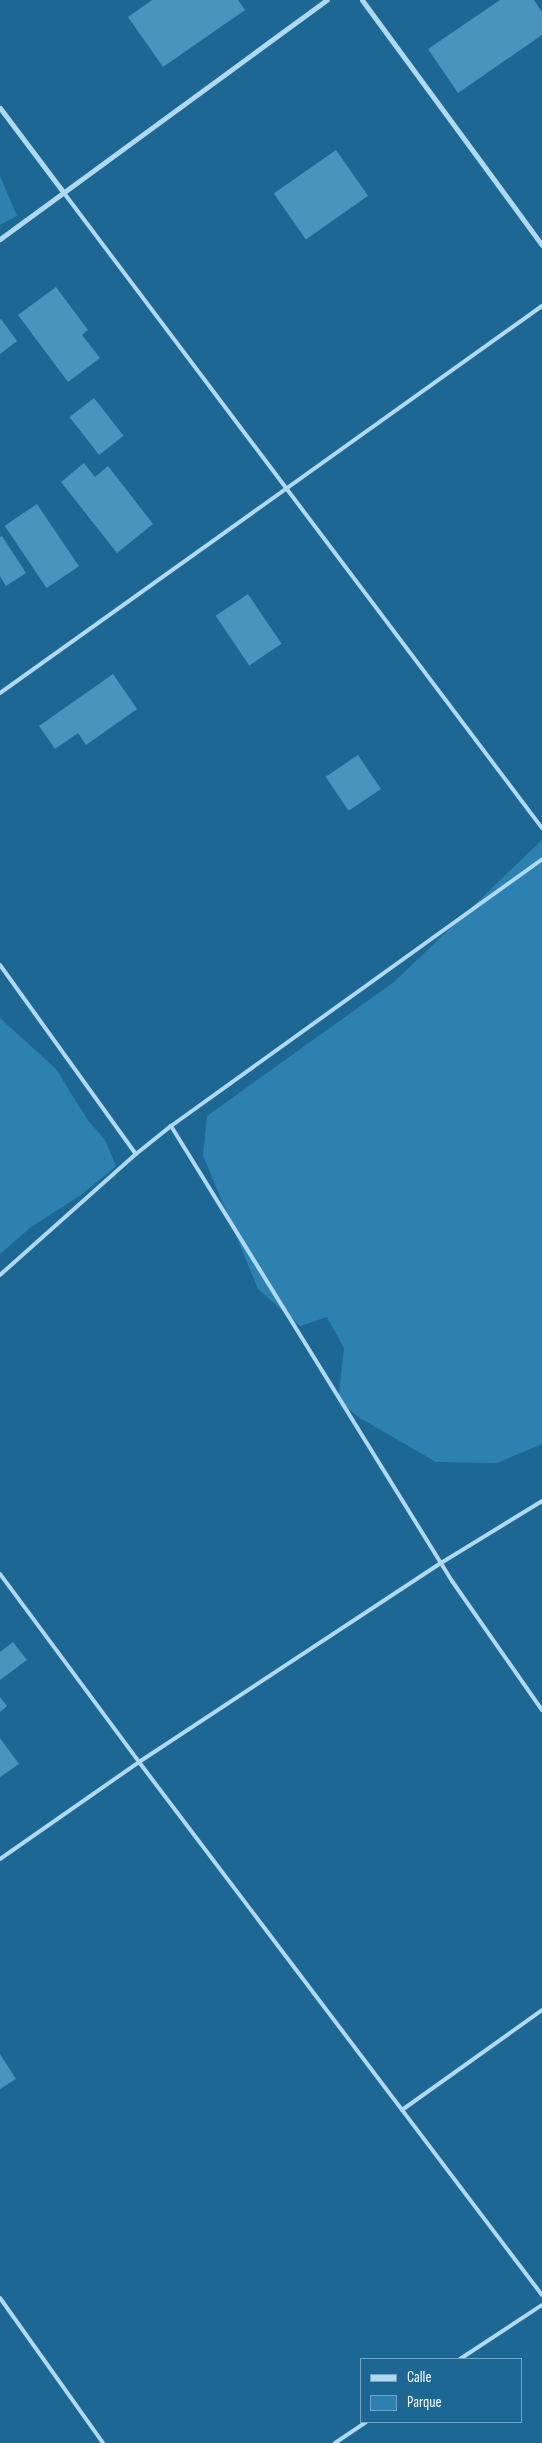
<!DOCTYPE html>
<html>
<head>
<meta charset="utf-8">
<style>
	body { margin:0 }
	#map { position:relative; width:542px; height:2443px; overflow:hidden; background:#1d6795; font-family:"Sofia Sans Condensed",sans-serif }
	div>[style] { position:absolute }
	[style*='--x'] { left:calc(var(--x)*1px); top:calc(var(--y)*1px); width:calc(var(--w)*1px); rotate:calc(var(--a)*1deg) }
	.green>* { inset:0; background:#2d81b0 }
	.building>* { inset:0; background:#4a93bd; transform-origin:0 0 }
	.service>* { height:4px; margin:-2px; padding:0 2px; transform-origin:2px; border-radius:2px; background:#b0d8ef }
	.minor>* { height:5px; margin:-2.5px; padding:0 2.5px; transform-origin:2.5px; border-radius:2.5px; background:#b0d8ef }
	span { translate:-50% -50%; white-space:nowrap; text-align:center; line-height:1.15; -webkit-text-stroke:4.5px #1d6795; paint-order:stroke }
	.legend { position:absolute; left:360px; top:2358px; width:162px; height:65px; box-sizing:border-box; background:#1d6795; border:1px solid #77a4bf; margin:0; padding:6px 9px; list-style:none; font-size:15px; color:#fff }
	.legend li { display:flex; align-items:center; gap:10px; height:25px }
	.legend b { width:25px; border:1px solid #77a4bf }
</style>
</head>
<body>
<div id="map">
	<div class="green">
		<i style="clip-path:polygon(0 176px,17px 216px,0 225px)"></i>
		<i style="clip-path:polygon(542px 840px,542px 1444px,497px 1463px,436px 1462px,360px 1418px,338px 1401px,344px 1348px,327px 1317px,300px 1326px,258px 1289px,203px 1155px,207px 1116px,394px 982px)"></i>
		<i style="clip-path:polygon(0 1018px,56px 1069px,87px 1119px,105px 1140px,116px 1166px,81px 1195px,31px 1227px,0 1254px)"></i>
	</div>
	<div class="building">
		<i style="clip-path:polygon(152px 0,238px 0,245px 10px,163px 67px,128px 17px)"></i>
		<i style="clip-path:polygon(500px 0,534px 0,542px 12px,542px 35px,458px 93px,428px 49px)"></i>
		<i style="left:336px;top:150px;width:56px;height:76px;rotate:55deg"></i>
		<i style="clip-path:polygon(56px 287px,88px 330px,82px 335px,100px 358px,68px 382px,18px 315px)"></i>
		<i style="clip-path:polygon(1px 319px,17px 341px,0 354px,0 320px)"></i>
		<i style="left:94px;top:398px;width:48px;height:31px;rotate:52deg"></i>
		<i style="clip-path:polygon(84px 463px,95px 477px,108px 466px,153px 524px,117px 553px,61px 482px)"></i>
		<i style="left:37px;top:504px;width:75px;height:39px;rotate:56deg"></i>
		<i style="clip-path:polygon(2px 536px,26px 573px,6px 586px,0 576px,0 537px)"></i>
		<i style="left:248px;top:594px;width:60px;height:39px;rotate:56deg"></i>
		<i style="clip-path:polygon(113px 674px,137px 709px,86px 745px,78px 733px,55px 749px,39px 726px)"></i>
		<i style="left:358px;top:755px;width:41px;height:39px;rotate:56deg"></i>
		<i style="clip-path:polygon(13px 1642px,27px 1660px,0 1680px,0 1652px)"></i>
		<i style="clip-path:polygon(0 1697px,7px 1706px,0 1712px)"></i>
		<i style="clip-path:polygon(0 1738px,19px 1764px,0 1777px)"></i>
		<i style="clip-path:polygon(0 2054px,16px 2079px,0 2089px)"></i>
	</div>
	<div class="service">
		<i style="--x:64;--y:193;--w:795;--a:53.03"></i>
		<i style="--x:0;--y:693;--w:666;--a:-35.53"></i>
		<i style="--x:0;--y:965;--w:233;--a:54.3"></i>
		<i style="--x:171;--y:1126;--w:535;--a:58.3"></i>
		<i style="--x:452;--y:1581;--w:157;--a:55.1"></i>
		<i style="--x:0;--y:1275;--w:182;--a:-41.7"></i>
		<i style="--x:136;--y:1154;--w:45;--a:-38.7"></i>
		<i style="--x:171;--y:1126;--w:457;--a:-35.7"></i>
		<i style="--x:0;--y:1574;--w:234;--a:53.5"></i>
		<i style="--x:139;--y:1762;--w:668;--a:52.91"></i>
		<i style="--x:0;--y:1859;--w:169;--a:-34.9"></i>
		<i style="--x:139;--y:1762;--w:362;--a:-33.4"></i>
		<i style="--x:441;--y:1563;--w:119;--a:-31.5"></i>
		<i style="--x:402;--y:2110;--w:172;--a:-35.5"></i>
		<i style="--x:0;--y:2298;--w:178;--a:54.6"></i>
		<i style="--x:460;--y:2359;--w:98;--a:-33.4"></i>
		<i style="--x:335;--y:2443;--w:37;--a:-34"></i>
	</div>
	<div class="minor">
		<i style="--x:362;--y:0;--w:304;--a:53.7"></i>
		<i style="--x:0;--y:108;--w:106;--a:53"></i>
		<i style="--x:0;--y:239;--w:405;--a:-36.2"></i>
	</div>
	<ul class="legend">
	<li><b style="height:6px;background:#b0d8ef"></b>Calle</li>
	<li><b style="height:14px;background:#2d81b0"></b>Parque</li>
	</ul>
</div>
</body>
</html>
